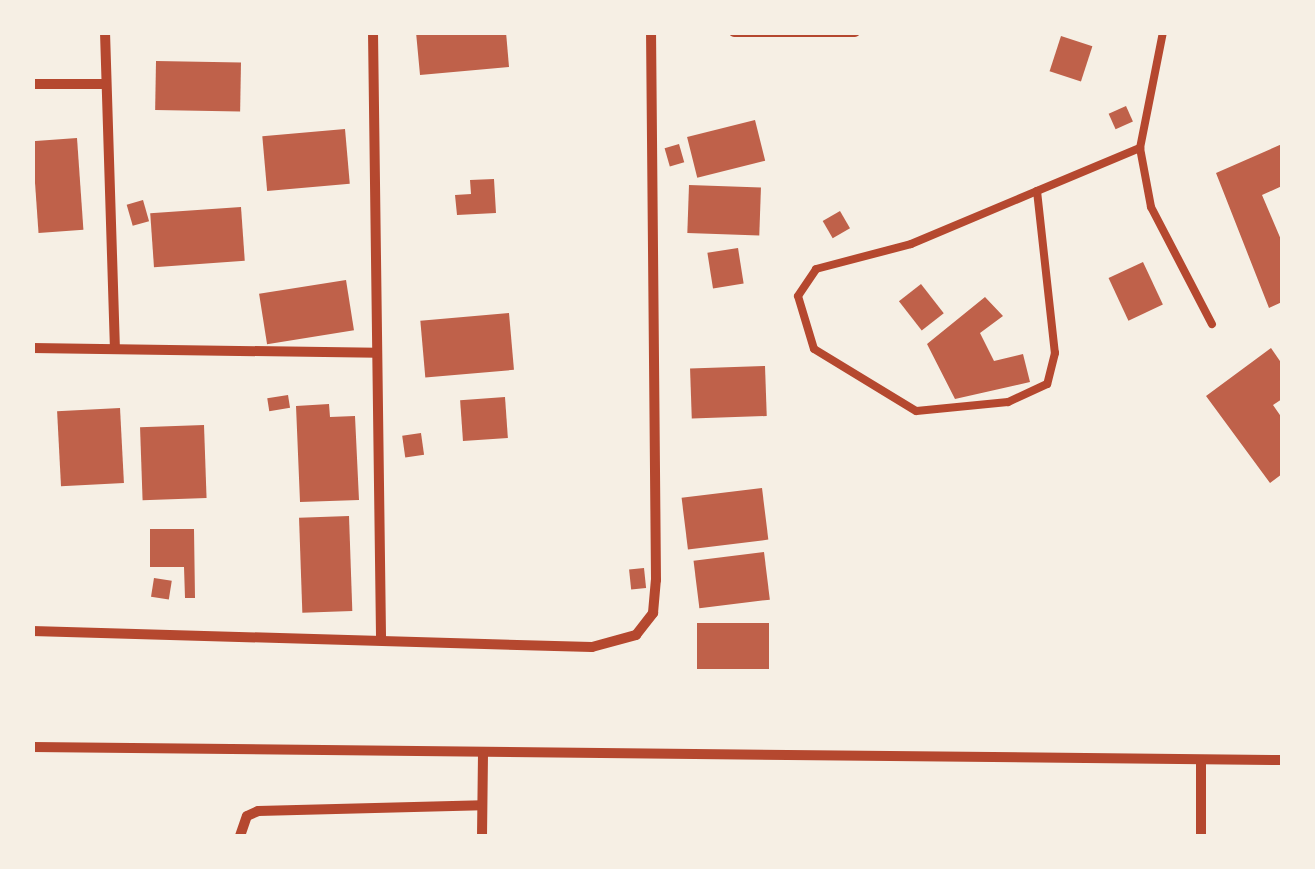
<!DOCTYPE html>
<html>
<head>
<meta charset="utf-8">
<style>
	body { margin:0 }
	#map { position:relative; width:1315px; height:869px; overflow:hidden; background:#f6efe4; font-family:Rubik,sans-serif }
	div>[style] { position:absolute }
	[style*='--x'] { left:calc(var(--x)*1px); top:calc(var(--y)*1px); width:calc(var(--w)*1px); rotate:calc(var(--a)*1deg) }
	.building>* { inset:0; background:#bf614a; transform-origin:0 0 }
	.service>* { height:8px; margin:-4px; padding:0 4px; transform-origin:4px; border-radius:4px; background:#b5482f }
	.minor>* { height:10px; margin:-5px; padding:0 5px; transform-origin:5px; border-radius:5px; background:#b5482f }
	span { translate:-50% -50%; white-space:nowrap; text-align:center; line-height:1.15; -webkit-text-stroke:10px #f6efe4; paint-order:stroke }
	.frame { position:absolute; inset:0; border:35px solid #f6efe4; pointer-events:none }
</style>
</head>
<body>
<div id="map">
	<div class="building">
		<i style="clip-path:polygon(416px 32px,506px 32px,509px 67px,420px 75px)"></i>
		<i style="left:1061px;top:36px;width:33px;height:37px;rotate:18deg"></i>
		<i style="left:156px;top:61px;width:85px;height:49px;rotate:1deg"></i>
		<i style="left:1126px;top:106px;width:17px;height:19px;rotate:66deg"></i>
		<i style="left:755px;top:120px;width:42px;height:70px;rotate:76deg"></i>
		<i style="left:345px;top:129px;width:55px;height:83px;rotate:85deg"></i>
		<i style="left:77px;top:138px;width:92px;height:45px;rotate:86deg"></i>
		<i style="left:679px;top:144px;width:19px;height:15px;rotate:74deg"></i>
		<i style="clip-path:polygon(1282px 144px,1282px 186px,1262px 195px,1282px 242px,1282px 302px,1269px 308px,1216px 173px)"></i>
		<i style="clip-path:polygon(494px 179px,496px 213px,457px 215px,455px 195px,471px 194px,470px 180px)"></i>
		<i style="left:689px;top:185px;width:72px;height:48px;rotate:2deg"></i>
		<i style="left:143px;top:200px;width:22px;height:17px;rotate:74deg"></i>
		<i style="left:241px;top:207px;width:54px;height:91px;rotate:86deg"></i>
		<i style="left:840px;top:211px;width:20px;height:20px;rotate:60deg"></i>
		<i style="left:738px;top:248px;width:36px;height:31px;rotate:81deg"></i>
		<i style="left:1143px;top:262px;width:47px;height:38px;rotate:65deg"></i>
		<i style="left:346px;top:280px;width:51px;height:88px;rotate:81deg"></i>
		<i style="left:921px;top:284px;width:37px;height:28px;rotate:52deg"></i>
		<i style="clip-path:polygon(985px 297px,1003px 316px,980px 333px,994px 361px,1023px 354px,1030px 382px,955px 399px,927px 344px)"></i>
		<i style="left:509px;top:313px;width:57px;height:89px;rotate:85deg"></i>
		<i style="clip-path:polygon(1271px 348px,1282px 364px,1282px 399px,1273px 405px,1282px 418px,1282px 474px,1270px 483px,1206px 396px)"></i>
		<i style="left:765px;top:366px;width:50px;height:75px;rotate:88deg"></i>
		<i style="left:288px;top:395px;width:13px;height:21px;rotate:81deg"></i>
		<i style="left:505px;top:397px;width:41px;height:45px;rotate:86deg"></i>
		<i style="clip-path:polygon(329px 404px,330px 417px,355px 416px,359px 500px,300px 502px,296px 406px)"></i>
		<i style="left:120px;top:408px;width:75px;height:63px;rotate:87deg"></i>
		<i style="left:204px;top:425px;width:73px;height:64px;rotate:88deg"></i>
		<i style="left:421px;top:433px;width:22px;height:19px;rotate:82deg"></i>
		<i style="left:762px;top:488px;width:52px;height:81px;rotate:83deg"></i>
		<i style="left:349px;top:516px;width:95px;height:50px;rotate:88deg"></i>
		<i style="clip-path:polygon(150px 529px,194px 529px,195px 598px,185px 598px,184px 567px,150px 567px)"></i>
		<i style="left:764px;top:552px;width:48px;height:71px;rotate:83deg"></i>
		<i style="left:644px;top:568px;width:20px;height:15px;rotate:84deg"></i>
		<i style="left:154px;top:578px;width:18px;height:19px;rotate:9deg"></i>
		<i style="left:697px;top:623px;width:72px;height:46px"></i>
	</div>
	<div class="service">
		<i style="--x:1163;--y:32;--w:118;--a:101.2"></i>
		<i style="--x:1140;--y:148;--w:60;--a:79.4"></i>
		<i style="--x:1151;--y:207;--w:132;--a:62.5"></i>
		<i style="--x:1037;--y:191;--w:163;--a:83.7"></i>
		<i style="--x:1055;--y:353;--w:32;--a:104"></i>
		<i style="--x:1047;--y:384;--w:43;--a:155.2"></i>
		<i style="--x:1008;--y:402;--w:92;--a:174.4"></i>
		<i style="--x:916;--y:411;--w:119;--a:-148.7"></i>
		<i style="--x:814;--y:349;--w:55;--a:-106.8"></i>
		<i style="--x:798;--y:296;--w:32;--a:-56"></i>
		<i style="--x:816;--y:269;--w:98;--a:-14.7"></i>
		<i style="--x:911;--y:244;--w:137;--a:-22.8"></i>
		<i style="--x:1037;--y:191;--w:112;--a:-22.7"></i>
	</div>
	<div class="minor">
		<i style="--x:105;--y:32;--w:317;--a:88.2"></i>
		<i style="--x:373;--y:32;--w:604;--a:89.24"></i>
		<i style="--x:734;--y:32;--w:121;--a:0"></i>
		<i style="--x:32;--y:84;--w:74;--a:0"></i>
		<i style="--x:32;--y:348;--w:345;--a:0.8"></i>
		<i style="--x:32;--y:631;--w:560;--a:1.64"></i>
		<i style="--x:592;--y:647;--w:46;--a:-15.3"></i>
		<i style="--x:636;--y:635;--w:28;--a:-52"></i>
		<i style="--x:653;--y:613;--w:33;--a:-85"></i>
		<i style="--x:656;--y:580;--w:548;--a:-90.52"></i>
		<i style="--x:32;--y:747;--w:1250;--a:0.6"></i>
		<i style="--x:240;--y:836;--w:21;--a:-71"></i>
		<i style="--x:247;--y:816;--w:12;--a:-24"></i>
		<i style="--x:258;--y:811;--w:224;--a:-1.5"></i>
		<i style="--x:482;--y:836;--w:82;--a:-89.3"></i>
		<i style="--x:1201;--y:836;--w:76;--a:-90"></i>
	</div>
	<div class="frame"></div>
</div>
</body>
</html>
